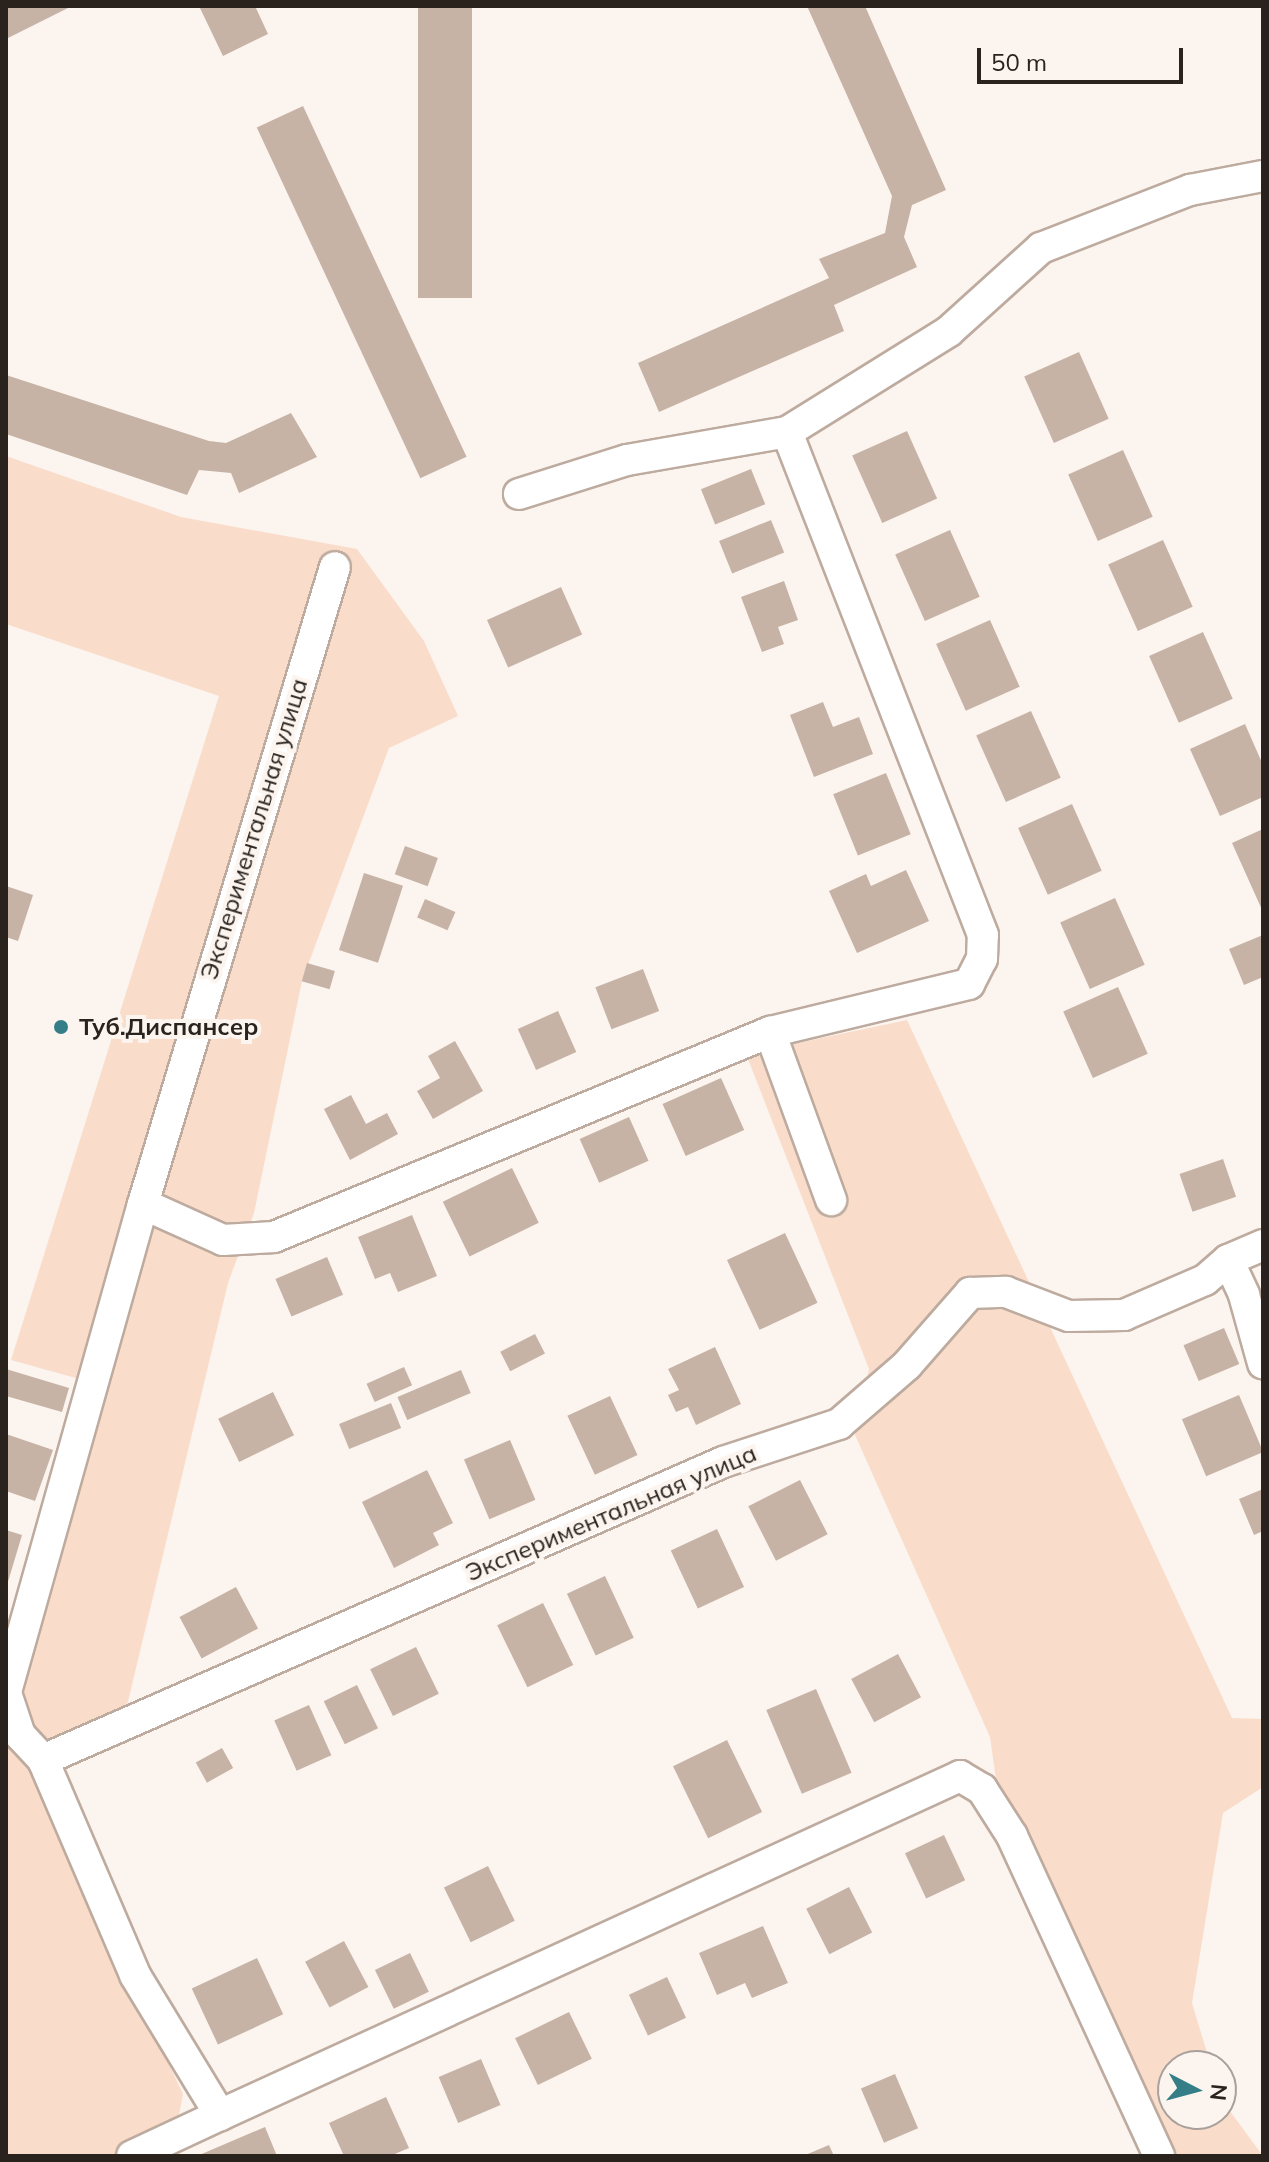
<!DOCTYPE html>
<html>
<head>
<meta charset="utf-8">
<style>
	body { margin:0 }
	#map { position:relative; width:1269px; height:2162px; overflow:hidden; background:#fcf4ef; font-family:Mulish,sans-serif }
	div>[style] { position:absolute }
	[style*='--x'] { left:calc(var(--x)*1px); top:calc(var(--y)*1px); width:calc(var(--w)*1px); rotate:calc(var(--a)*1deg) }
	.green>* { inset:0; background:#f9ddca }
	.building>* { inset:0; background:#c6b3a6; transform-origin:0 0 }
	.roads { filter:drop-shadow(2px 0 #beab9f) drop-shadow(-2px 0 #beab9f) drop-shadow(0 2px #beab9f) drop-shadow(0 -2px #beab9f) }
	.street>* { height:30px; margin:-15px; padding:0 15px; transform-origin:15px; border-radius:15px; background:#fff }
	.dots>* { width:22px; height:22px; translate:-50% -50%; box-sizing:border-box; border:4px solid #fcf4ef; border-radius:50% }
	span { translate:-50% -50%; white-space:nowrap; text-align:center; line-height:1.15; -webkit-text-stroke:8px #fcf4ef; paint-order:stroke }
	.street-label { font-size:24px; color:#29221d }
	.poi-label { font-size:24px; color:#29221d; font-weight:700 }
	.left { translate:0 -50%; text-align:left }
	.frame { position:absolute; inset:0; border:8px solid #29221d; pointer-events:none }
	.north { position:absolute; left:1157px; top:2050px; width:80px; height:80px; box-sizing:border-box; background:#fcf4ef; border:2px solid #a8a09b; border-radius:50%; rotate:96deg; font-size:22px; font-weight:700; line-height:32px; text-align:center; color:#29221d }
	.north::after { content:''; display:block; margin:auto; width:28px; height:36px; background:#367e87; clip-path:polygon(50% 0,100% 100%,50% 72%,0 100%) }
	.scale { position:absolute; left:977px; top:48px; width:206px; height:36px; box-sizing:border-box; border:4px solid #29221d; border-top:0; padding-left:10px; font-size:24px; line-height:28px; white-space:nowrap; color:#29221d; -webkit-text-stroke:6px #fcf4ef; paint-order:stroke }
</style>
</head>
<body>
<div id="map">
	<div class="green">
		<i style="clip-path:polygon(6px 456px,181px 517px,357px 549px,424px 641px,458px 716px,389px 748px,302px 981px,254px 1213px,228px 1283px,126px 1710px,41px 1794px,183px 2094px,173px 2146px,177px 2156px,6px 2156px,6px 1692px,90px 1382px,11px 1360px,219px 696px,6px 624px)"></i>
		<i style="clip-path:polygon(907px 1020px,1232px 1718px,1263px 1719px,1263px 1787px,1223px 1813px,1192px 2003px,1211px 2066px,1173px 2066px,1173px 2114px,1221px 2114px,1221px 2099px,1263px 2156px,1151px 2156px,999px 1801px,990px 1737px,855px 1435px,869px 1369px,746px 1054px)"></i>
	</div>
	<div class="building">
		<i style="clip-path:polygon(6px 6px,72px 6px,6px 39px)"></i>
		<i style="clip-path:polygon(199px 6px,255px 6px,268px 34px,223px 56px)"></i>
		<i style="left:418px;top:6px;width:54px;height:292px"></i>
		<i style="clip-path:polygon(807px 6px,865px 6px,946px 190px,912px 205px,904px 237px,917px 267px,834px 305px,844px 331px,659px 412px,638px 363px,829px 278px,819px 259px,885px 233px,892px 196px)"></i>
		<i style="left:303px;top:106px;width:387px;height:51px;rotate:65deg"></i>
		<i style="left:1079px;top:352px;width:73px;height:60px;rotate:66deg"></i>
		<i style="clip-path:polygon(6px 375px,209px 441px,226px 443px,291px 413px,317px 457px,239px 493px,231px 473px,199px 470px,187px 495px,6px 434px)"></i>
		<i style="left:907px;top:431px;width:74px;height:60px;rotate:66deg"></i>
		<i style="left:1123px;top:450px;width:73px;height:60px;rotate:66deg"></i>
		<i style="left:751px;top:469px;width:38px;height:54px;rotate:68deg"></i>
		<i style="left:771px;top:520px;width:35px;height:56px;rotate:68deg"></i>
		<i style="left:950px;top:530px;width:73px;height:60px;rotate:66deg"></i>
		<i style="left:1163px;top:540px;width:73px;height:60px;rotate:66deg"></i>
		<i style="clip-path:polygon(784px 581px,798px 620px,778px 627px,784px 644px,762px 652px,741px 597px)"></i>
		<i style="left:561px;top:587px;width:52px;height:81px;rotate:66deg"></i>
		<i style="left:990px;top:620px;width:73px;height:59px;rotate:66deg"></i>
		<i style="left:1203px;top:632px;width:73px;height:59px;rotate:66deg"></i>
		<i style="clip-path:polygon(823px 702px,833px 727px,859px 717px,873px 754px,814px 777px,790px 715px)"></i>
		<i style="left:1031px;top:711px;width:73px;height:60px;rotate:66deg"></i>
		<i style="clip-path:polygon(1245px 724px,1263px 765px,1263px 797px,1220px 816px,1190px 749px)"></i>
		<i style="left:886px;top:773px;width:66px;height:57px;rotate:68deg"></i>
		<i style="left:1072px;top:804px;width:73px;height:59px;rotate:66deg"></i>
		<i style="clip-path:polygon(1263px 829px,1263px 912px,1232px 843px)"></i>
		<i style="left:405px;top:846px;width:35px;height:30px;rotate:20deg"></i>
		<i style="clip-path:polygon(906px 870px,929px 921px,857px 953px,829px 891px,866px 874px,871px 886px)"></i>
		<i style="left:364px;top:873px;width:41px;height:81px;rotate:18deg"></i>
		<i style="clip-path:polygon(6px 886px,33px 895px,18px 941px,6px 937px)"></i>
		<i style="left:1115px;top:898px;width:73px;height:60px;rotate:66deg"></i>
		<i style="left:425px;top:899px;width:33px;height:20px;rotate:23deg"></i>
		<i style="clip-path:polygon(1263px 935px,1263px 977px,1244px 985px,1229px 949px)"></i>
		<i style="left:307px;top:963px;width:29px;height:19px;rotate:16deg"></i>
		<i style="left:643px;top:969px;width:45px;height:51px;rotate:69deg"></i>
		<i style="left:1118px;top:987px;width:73px;height:60px;rotate:66deg"></i>
		<i style="left:558px;top:1011px;width:45px;height:44px;rotate:66deg"></i>
		<i style="clip-path:polygon(455px 1041px,483px 1091px,433px 1119px,417px 1091px,440px 1078px,428px 1056px)"></i>
		<i style="left:721px;top:1078px;width:57px;height:64px;rotate:66deg"></i>
		<i style="clip-path:polygon(351px 1095px,366px 1124px,387px 1113px,398px 1134px,350px 1160px,324px 1109px)"></i>
		<i style="left:629px;top:1117px;width:48px;height:54px;rotate:66deg"></i>
		<i style="left:1223px;top:1159px;width:40px;height:46px;rotate:71deg"></i>
		<i style="left:512px;top:1168px;width:61px;height:77px;rotate:64deg"></i>
		<i style="clip-path:polygon(412px 1215px,437px 1276px,398px 1292px,390px 1273px,375px 1279px,358px 1237px)"></i>
		<i style="left:785px;top:1233px;width:77px;height:64px;rotate:65deg"></i>
		<i style="left:327px;top:1257px;width:41px;height:56px;rotate:67deg"></i>
		<i style="left:1224px;top:1328px;width:39px;height:44px;rotate:67deg"></i>
		<i style="left:535px;top:1334px;width:22px;height:39px;rotate:63deg"></i>
		<i style="clip-path:polygon(715px 1347px,741px 1404px,696px 1425px,688px 1407px,676px 1412px,668px 1395px,679px 1390px,668px 1369px)"></i>
		<i style="left:404px;top:1367px;width:20px;height:41px;rotate:66deg"></i>
		<i style="clip-path:polygon(6px 1369px,69px 1388px,62px 1412px,6px 1396px)"></i>
		<i style="left:461px;top:1370px;width:25px;height:69px;rotate:67deg"></i>
		<i style="left:273px;top:1392px;width:48px;height:61px;rotate:64deg"></i>
		<i style="left:1239px;top:1395px;width:62px;height:62px;rotate:67deg"></i>
		<i style="left:610px;top:1396px;width:65px;height:47px;rotate:65deg"></i>
		<i style="left:391px;top:1403px;width:27px;height:56px;rotate:68deg"></i>
		<i style="clip-path:polygon(6px 1434px,53px 1450px,35px 1501px,6px 1491px)"></i>
		<i style="left:510px;top:1440px;width:65px;height:50px;rotate:67deg"></i>
		<i style="clip-path:polygon(427px 1470px,453px 1523px,433px 1533px,439px 1545px,394px 1568px,362px 1502px)"></i>
		<i style="left:800px;top:1480px;width:61px;height:58px;rotate:63deg"></i>
		<i style="clip-path:polygon(1263px 1489px,1263px 1531px,1254px 1535px,1239px 1499px)"></i>
		<i style="left:717px;top:1529px;width:64px;height:51px;rotate:65deg"></i>
		<i style="clip-path:polygon(6px 1530px,22px 1535px,7px 1585px,6px 1584px)"></i>
		<i style="left:605px;top:1576px;width:68px;height:42px;rotate:65deg"></i>
		<i style="left:236px;top:1587px;width:47px;height:64px;rotate:62deg"></i>
		<i style="left:543px;top:1603px;width:69px;height:51px;rotate:64deg"></i>
		<i style="left:416px;top:1647px;width:52px;height:51px;rotate:64deg"></i>
		<i style="left:898px;top:1654px;width:49px;height:53px;rotate:62deg"></i>
		<i style="left:357px;top:1685px;width:48px;height:37px;rotate:64deg"></i>
		<i style="left:816px;top:1689px;width:91px;height:54px;rotate:67deg"></i>
		<i style="left:309px;top:1705px;width:55px;height:38px;rotate:66deg"></i>
		<i style="left:727px;top:1740px;width:80px;height:60px;rotate:64deg"></i>
		<i style="left:222px;top:1748px;width:23px;height:30px;rotate:61deg"></i>
		<i style="left:944px;top:1835px;width:50px;height:43px;rotate:65deg"></i>
		<i style="left:488px;top:1866px;width:61px;height:49px;rotate:64deg"></i>
		<i style="left:849px;top:1887px;width:51px;height:48px;rotate:63deg"></i>
		<i style="clip-path:polygon(763px 1926px,788px 1983px,752px 1998px,745px 1983px,717px 1995px,699px 1953px)"></i>
		<i style="left:344px;top:1941px;width:52px;height:44px;rotate:62deg"></i>
		<i style="left:410px;top:1953px;width:43px;height:39px;rotate:64deg"></i>
		<i style="left:257px;top:1958px;width:62px;height:72px;rotate:65deg"></i>
		<i style="left:667px;top:1977px;width:45px;height:42px;rotate:65deg"></i>
		<i style="left:569px;top:2012px;width:52px;height:60px;rotate:64deg"></i>
		<i style="left:481px;top:2059px;width:50px;height:46px;rotate:67deg"></i>
		<i style="left:895px;top:2074px;width:59px;height:37px;rotate:67deg"></i>
		<i style="clip-path:polygon(386px 2097px,409px 2148px,390px 2156px,344px 2156px,329px 2123px)"></i>
		<i style="clip-path:polygon(265px 2127px,277px 2156px,197px 2156px)"></i>
		<i style="clip-path:polygon(829px 2145px,834px 2156px,803px 2156px)"></i>
	</div>
	<div class="roads">
		<div class="street">
			<i style="--x:519;--y:494;--w:113;--a:-17.5"></i>
			<i style="--x:627;--y:460;--w:162;--a:-9.9"></i>
			<i style="--x:787;--y:432;--w:191;--a:-31.9"></i>
			<i style="--x:949;--y:331;--w:124;--a:-42.1"></i>
			<i style="--x:1041;--y:248;--w:160;--a:-21.3"></i>
			<i style="--x:1190;--y:190;--w:74;--a:-10.9"></i>
			<i style="--x:770;--y:1032;--w:179;--a:70"></i>
			<i style="--x:143;--y:1204;--w:88;--a:24.2"></i>
			<i style="--x:223;--y:1240;--w:51;--a:-3.4"></i>
			<i style="--x:274;--y:1237;--w:537;--a:-22.46"></i>
			<i style="--x:770;--y:1032;--w:205;--a:-13.6"></i>
			<i style="--x:969;--y:984;--w:28;--a:-63"></i>
			<i style="--x:982;--y:959;--w:24;--a:-88"></i>
			<i style="--x:983;--y:935;--w:540;--a:-111.29"></i>
			<i style="--x:1228;--y:1260;--w:38;--a:65"></i>
			<i style="--x:1244;--y:1295;--w:71;--a:74.4"></i>
			<i style="--x:6;--y:1692;--w:507;--a:-74.32"></i>
			<i style="--x:143;--y:1204;--w:665;--a:-73.23"></i>
			<i style="--x:6;--y:1693;--w:44;--a:71.6"></i>
			<i style="--x:20;--y:1735;--w:34;--a:47"></i>
			<i style="--x:43;--y:1760;--w:742;--a:-23.66"></i>
			<i style="--x:723;--y:1462;--w:122;--a:-18.1"></i>
			<i style="--x:839;--y:1424;--w:90;--a:-40.9"></i>
			<i style="--x:907;--y:1365;--w:96;--a:-48.8"></i>
			<i style="--x:970;--y:1293;--w:36;--a:-2"></i>
			<i style="--x:1006;--y:1292;--w:67;--a:20.9"></i>
			<i style="--x:1069;--y:1316;--w:55;--a:-1"></i>
			<i style="--x:1124;--y:1315;--w:88;--a:-23.4"></i>
			<i style="--x:1205;--y:1280;--w:30;--a:-41"></i>
			<i style="--x:1228;--y:1260;--w:38;--a:-23"></i>
			<i style="--x:43;--y:1760;--w:234;--a:66.8"></i>
			<i style="--x:135;--y:1975;--w:164;--a:58.7"></i>
			<i style="--x:220;--y:2115;--w:814;--a:-24.61"></i>
			<i style="--x:960;--y:1776;--w:26;--a:31"></i>
			<i style="--x:982;--y:1789;--w:56;--a:57.4"></i>
			<i style="--x:1012;--y:1836;--w:352;--a:65.3"></i>
			<i style="--x:132;--y:2156;--w:97;--a:-25"></i>
		</div>
	</div>
	<div class="dots">
		<i style="left:61px;top:1027px;background:#367e87"></i>
	</div>
	<div class="street-label">
		<span style="left:254px;top:829px;rotate:-73deg">Экспериментальная улица</span>
		<span style="left:611px;top:1513px;rotate:-23deg">Экспериментальная улица</span>
	</div>
	<div class="poi-label">
		<span class="left" style="left:79px;top:1027px">Туб.Диспансер</span>
	</div>
	<div class="frame"></div>
	<div class="north">N</div>
	<div class="scale">50 m</div>
</div>
</body>
</html>
